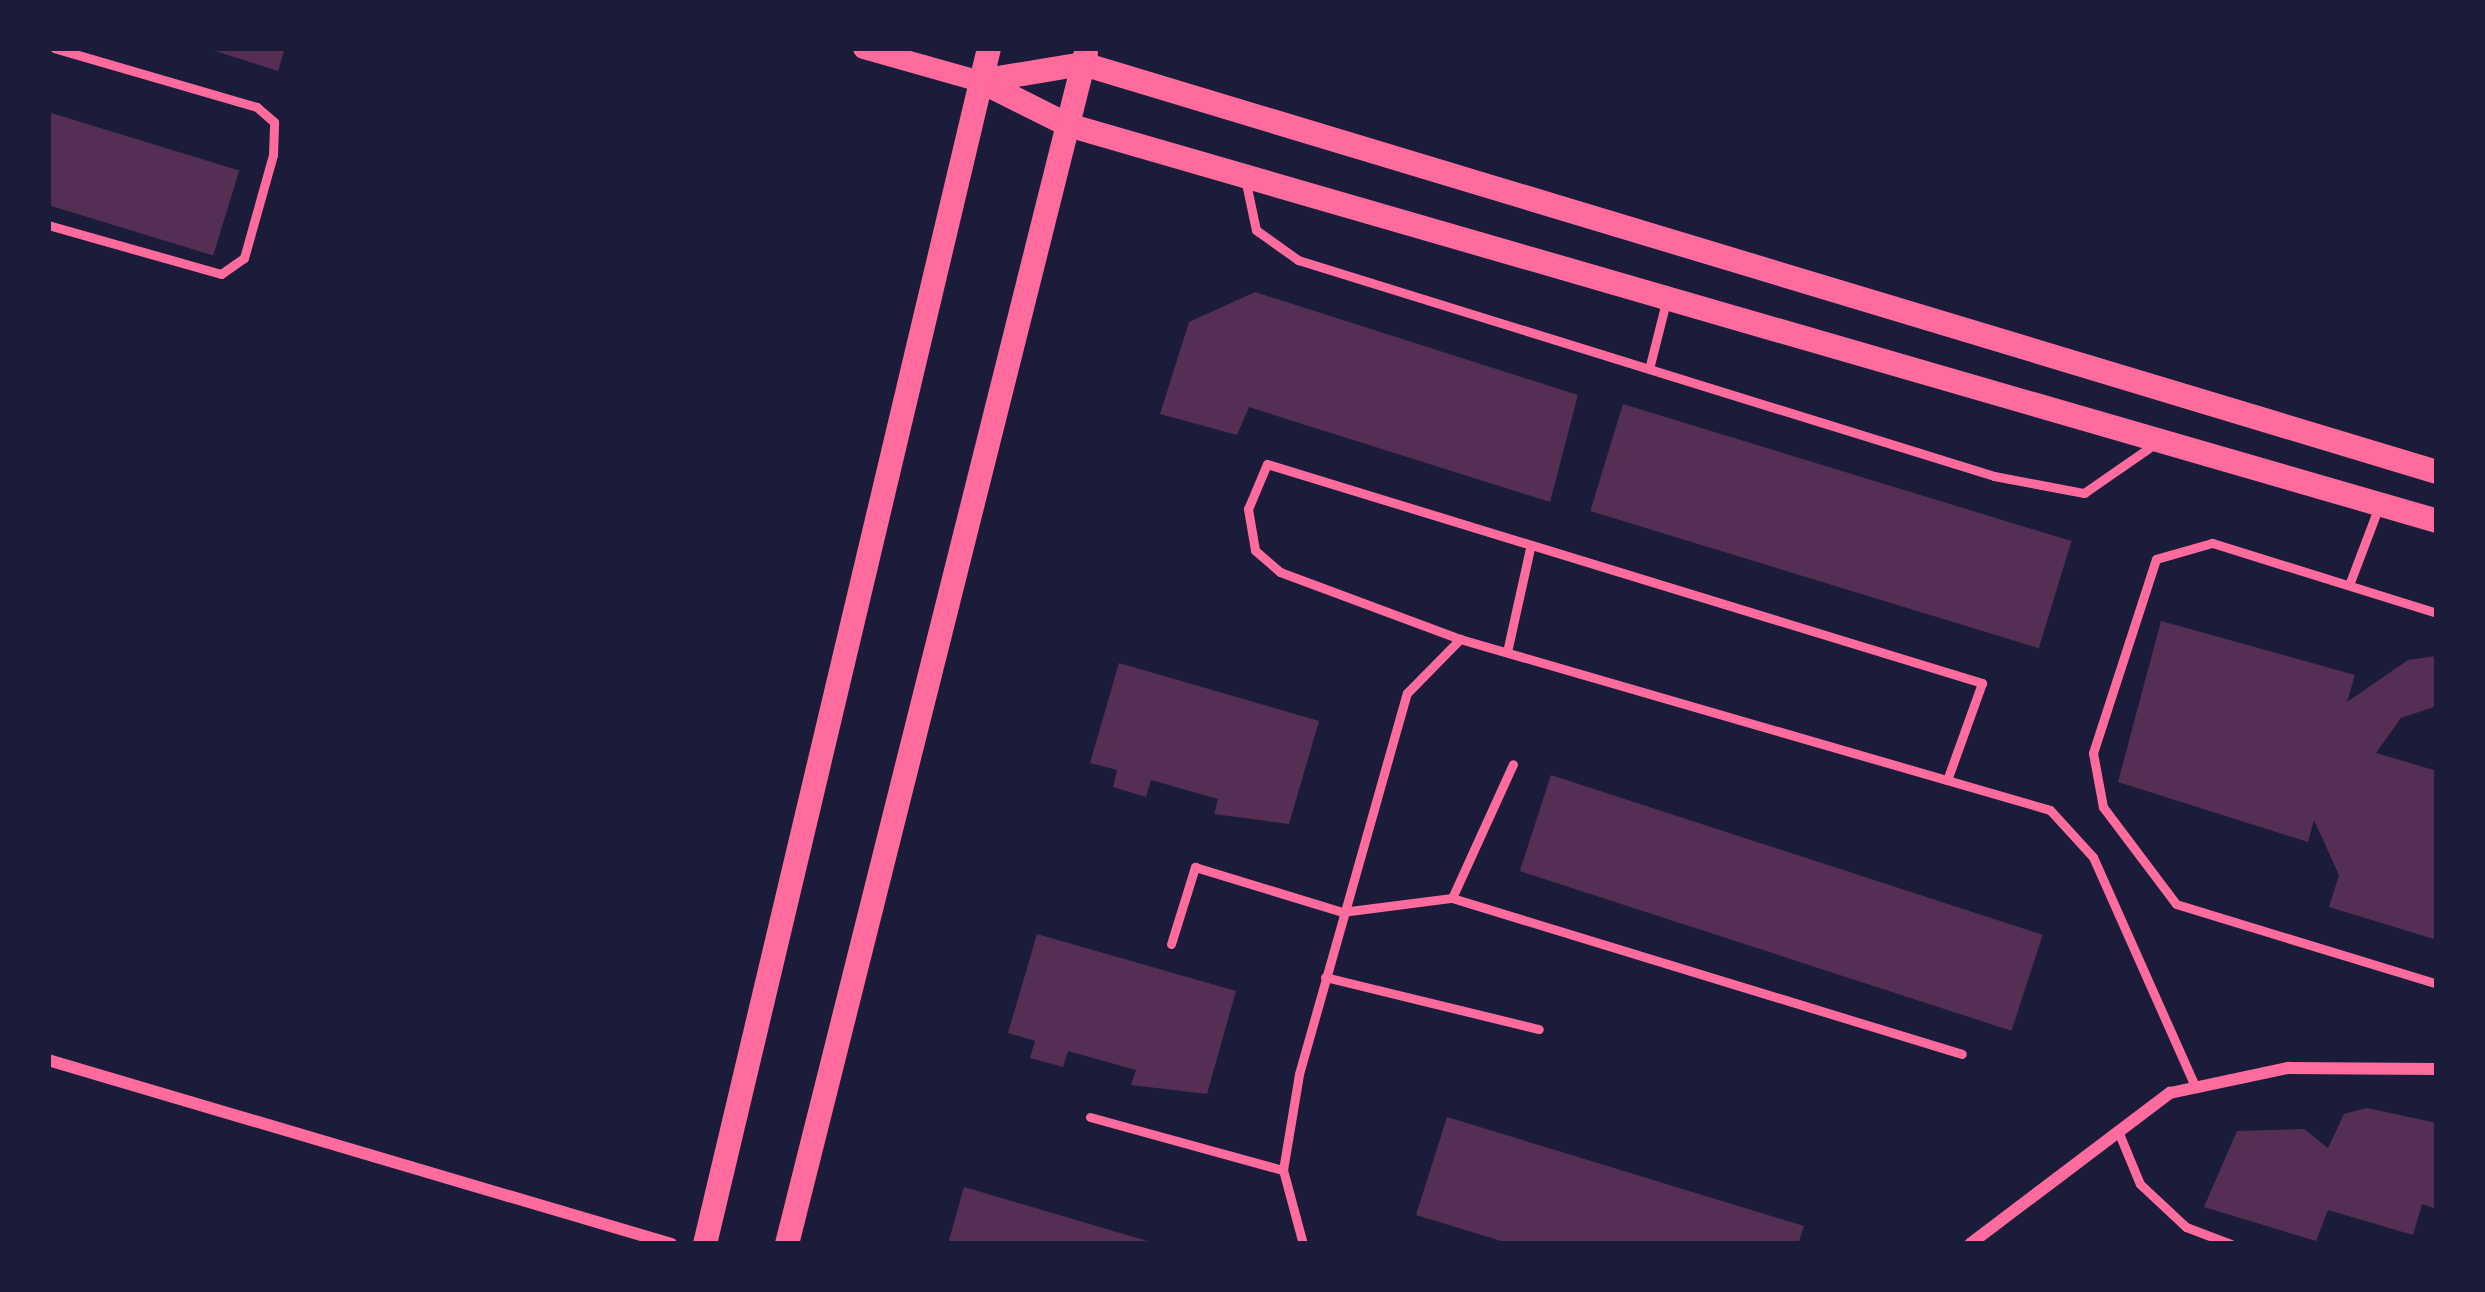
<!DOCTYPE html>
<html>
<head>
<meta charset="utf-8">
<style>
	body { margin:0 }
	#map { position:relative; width:2485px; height:1292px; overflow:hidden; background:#1b1b3a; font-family:Helvetica,sans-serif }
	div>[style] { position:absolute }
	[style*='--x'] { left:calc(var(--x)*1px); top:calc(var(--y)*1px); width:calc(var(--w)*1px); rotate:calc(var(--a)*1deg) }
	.building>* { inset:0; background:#542f53; transform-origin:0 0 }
	.service>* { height:9px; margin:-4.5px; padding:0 4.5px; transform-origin:4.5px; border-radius:4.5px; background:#ff6b9d }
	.minor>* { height:12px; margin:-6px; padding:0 6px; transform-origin:6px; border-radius:6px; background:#ff6b9d }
	.tertiary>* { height:21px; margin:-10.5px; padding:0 10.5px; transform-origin:10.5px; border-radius:10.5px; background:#ff6b9d }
	.secondary>* { height:24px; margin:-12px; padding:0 12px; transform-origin:12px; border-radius:12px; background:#ff6b9d }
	span { translate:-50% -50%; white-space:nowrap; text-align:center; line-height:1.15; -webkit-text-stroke:9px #1b1b3a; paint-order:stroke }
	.frame { position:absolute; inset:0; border:51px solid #1b1b3a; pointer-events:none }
</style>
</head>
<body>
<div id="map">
	<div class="building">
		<i style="clip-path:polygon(206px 48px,285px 48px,278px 71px)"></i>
		<i style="left:48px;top:112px;width:200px;height:89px;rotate:17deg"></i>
		<i style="clip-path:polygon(1255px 292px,1578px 395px,1550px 502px,1249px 407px,1237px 435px,1160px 414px,1189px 322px)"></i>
		<i style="left:1623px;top:404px;width:469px;height:112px;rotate:17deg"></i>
		<i style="clip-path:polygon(2161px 621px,2355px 675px,2347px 702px,2408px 660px,2437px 656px,2437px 706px,2401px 718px,2376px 753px,2437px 771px,2437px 940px,2329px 907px,2339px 875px,2314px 820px,2308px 842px,2118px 782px)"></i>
		<i style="clip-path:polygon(1119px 663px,1319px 721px,1289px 824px,1214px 814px,1218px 799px,1151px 780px,1146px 797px,1113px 787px,1117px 770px,1090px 763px)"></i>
		<i style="left:1551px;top:775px;width:517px;height:101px;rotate:18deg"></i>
		<i style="clip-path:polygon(1037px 934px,1236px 991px,1207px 1094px,1131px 1085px,1136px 1070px,1068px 1051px,1063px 1067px,1030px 1058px,1035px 1041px,1008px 1033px)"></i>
		<i style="clip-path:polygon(2367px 1108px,2437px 1123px,2437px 1209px,2422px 1204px,2413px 1235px,2328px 1210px,2316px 1241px,2204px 1207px,2237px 1131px,2304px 1129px,2328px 1148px,2344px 1114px)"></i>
		<i style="clip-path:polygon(1447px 1117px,1804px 1226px,1798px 1244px,1511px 1244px,1416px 1215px)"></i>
		<i style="clip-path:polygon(964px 1187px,1154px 1243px,1154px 1244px,948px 1244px)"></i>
	</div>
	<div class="service">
		<i style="--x:1246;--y:183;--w:48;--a:78"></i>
		<i style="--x:1256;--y:230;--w:52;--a:35.5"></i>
		<i style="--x:1298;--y:260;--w:729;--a:17.24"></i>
		<i style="--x:1994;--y:476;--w:92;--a:10.7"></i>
		<i style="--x:2084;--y:493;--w:83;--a:-34.7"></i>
		<i style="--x:48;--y:225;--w:180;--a:15.8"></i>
		<i style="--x:221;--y:274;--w:28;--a:-35"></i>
		<i style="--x:244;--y:258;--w:107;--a:-74.3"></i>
		<i style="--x:273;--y:155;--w:33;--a:-88"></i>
		<i style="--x:274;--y:122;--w:23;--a:-139"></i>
		<i style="--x:257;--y:107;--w:211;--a:-163.8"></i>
		<i style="--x:1649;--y:369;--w:73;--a:-75.8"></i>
		<i style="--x:2349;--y:585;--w:85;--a:-69.2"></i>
		<i style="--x:2437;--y:613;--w:236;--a:-162.7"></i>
		<i style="--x:2212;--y:543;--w:58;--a:164.1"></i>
		<i style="--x:2156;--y:559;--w:204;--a:108"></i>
		<i style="--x:2093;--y:753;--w:55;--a:79.5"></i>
		<i style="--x:2103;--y:807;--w:121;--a:53"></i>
		<i style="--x:2176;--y:904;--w:273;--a:17"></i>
		<i style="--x:1460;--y:639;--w:192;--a:-159.6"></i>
		<i style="--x:1280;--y:572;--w:33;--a:-139"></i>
		<i style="--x:1255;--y:550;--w:42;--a:-99.7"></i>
		<i style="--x:1248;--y:509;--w:49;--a:-67.1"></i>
		<i style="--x:1267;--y:464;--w:748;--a:17.03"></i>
		<i style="--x:1982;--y:683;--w:103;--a:109.8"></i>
		<i style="--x:1507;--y:652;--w:107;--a:-77.5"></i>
		<i style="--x:1452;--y:898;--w:147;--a:-65.5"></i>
		<i style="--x:1171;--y:944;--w:81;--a:-72.7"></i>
		<i style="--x:1195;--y:867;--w:154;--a:17"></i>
		<i style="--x:1342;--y:912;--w:111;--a:-7.3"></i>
		<i style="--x:1452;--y:898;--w:533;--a:17.01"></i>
		<i style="--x:1325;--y:977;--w:220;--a:13.7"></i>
		<i style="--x:1090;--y:1117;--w:200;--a:15.4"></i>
		<i style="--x:2118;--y:1131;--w:57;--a:67.5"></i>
		<i style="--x:2140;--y:1184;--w:63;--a:43.1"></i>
		<i style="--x:2186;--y:1227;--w:48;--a:20.7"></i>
		<i style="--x:1303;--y:1244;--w:77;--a:-105.1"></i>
		<i style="--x:1283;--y:1170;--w:97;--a:-80.5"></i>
		<i style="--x:1299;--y:1074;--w:396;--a:-74.2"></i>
		<i style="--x:1407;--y:693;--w:76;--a:-45.5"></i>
		<i style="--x:1460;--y:639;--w:614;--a:16.16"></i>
		<i style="--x:2050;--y:810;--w:64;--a:47.5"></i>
		<i style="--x:2093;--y:857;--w:253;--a:66"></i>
	</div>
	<div class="minor">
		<i style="--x:48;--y:1060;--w:650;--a:16.45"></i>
		<i style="--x:1970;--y:1244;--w:251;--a:-37.1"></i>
		<i style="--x:2170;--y:1093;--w:121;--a:-12"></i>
		<i style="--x:2288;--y:1068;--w:149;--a:0.4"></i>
	</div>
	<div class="tertiary">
		<i style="--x:863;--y:48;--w:122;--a:15.8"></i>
	</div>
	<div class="secondary">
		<i style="--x:980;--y:81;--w:98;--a:26.6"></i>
		<i style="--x:1068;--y:125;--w:1425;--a:16.13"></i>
		<i style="--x:980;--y:81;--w:104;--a:-9.4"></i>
		<i style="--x:1083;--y:64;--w:1414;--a:16.77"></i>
		<i style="--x:705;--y:1244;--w:1229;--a:-76.64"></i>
		<i style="--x:787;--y:1244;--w:1228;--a:-75.91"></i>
	</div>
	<div class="frame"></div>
</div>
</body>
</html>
